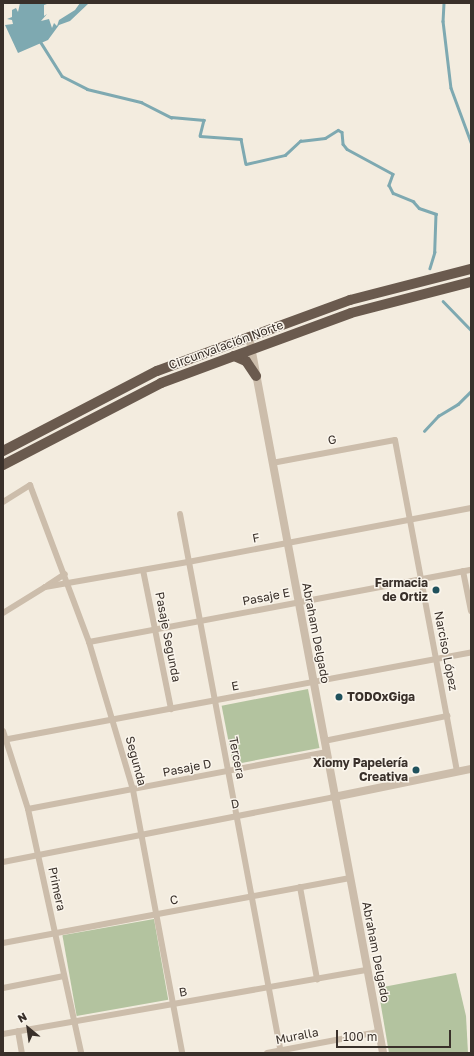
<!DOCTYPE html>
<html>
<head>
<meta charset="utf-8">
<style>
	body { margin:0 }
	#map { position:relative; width:474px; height:1056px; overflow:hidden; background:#f3ecdf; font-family:"Golos Text",sans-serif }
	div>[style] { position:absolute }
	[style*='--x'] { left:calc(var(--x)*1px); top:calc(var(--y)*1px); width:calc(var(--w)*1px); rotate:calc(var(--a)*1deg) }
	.green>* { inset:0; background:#b3c39f; transform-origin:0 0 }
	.water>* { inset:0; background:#7ea9b1 }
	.stream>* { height:2.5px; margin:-1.25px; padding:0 1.25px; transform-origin:1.25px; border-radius:1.25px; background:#7ea9b1 }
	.minor>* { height:6px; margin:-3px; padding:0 3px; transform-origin:3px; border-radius:3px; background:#ccbdab }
	.tertiary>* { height:8px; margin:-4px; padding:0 4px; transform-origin:4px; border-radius:4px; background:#ccbdab }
	.trunk>* { height:10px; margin:-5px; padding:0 5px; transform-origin:5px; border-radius:5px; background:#6a5a4e }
	.dots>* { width:11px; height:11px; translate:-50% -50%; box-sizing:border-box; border:2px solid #faf5ec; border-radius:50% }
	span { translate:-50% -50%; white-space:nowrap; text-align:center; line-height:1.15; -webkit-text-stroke:3px #faf5ec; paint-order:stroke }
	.street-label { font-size:12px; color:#39302a }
	.poi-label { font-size:12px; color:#39302a; font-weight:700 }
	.right { translate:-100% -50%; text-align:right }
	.left { translate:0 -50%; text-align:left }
	.frame { position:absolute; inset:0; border:4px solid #39302a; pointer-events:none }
	.north { position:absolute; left:8px; top:1008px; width:40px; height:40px; -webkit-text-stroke:3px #faf5ec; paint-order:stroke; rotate:331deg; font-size:11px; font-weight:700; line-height:16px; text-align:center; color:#39302a }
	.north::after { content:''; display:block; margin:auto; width:14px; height:18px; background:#39302a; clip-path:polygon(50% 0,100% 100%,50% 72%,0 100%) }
	.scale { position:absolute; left:336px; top:1030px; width:115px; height:18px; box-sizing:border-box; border:2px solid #39302a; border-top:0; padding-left:5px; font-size:12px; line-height:14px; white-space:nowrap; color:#39302a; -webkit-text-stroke:3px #faf5ec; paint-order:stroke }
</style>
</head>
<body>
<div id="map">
	<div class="green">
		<i style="left:308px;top:689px;width:60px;height:88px;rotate:79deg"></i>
		<i style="left:154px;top:919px;width:82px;height:93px;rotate:80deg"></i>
		<i style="clip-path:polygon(456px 973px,466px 1016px,468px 1053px,389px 1053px,378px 988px)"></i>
	</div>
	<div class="water">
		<i style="clip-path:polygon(20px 3px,47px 4px,44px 5px,44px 16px,47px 14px,41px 21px,49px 19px,52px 28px,54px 23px,57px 26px,59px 20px,75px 10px,80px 3px,89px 3px,70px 21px,59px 25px,48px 40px,18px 53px,5px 25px,13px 24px,12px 20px,7px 19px,12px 17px,12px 10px,16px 8px,18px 12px)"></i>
	</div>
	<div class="stream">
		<i style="--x:444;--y:3;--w:18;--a:93"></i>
		<i style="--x:443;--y:21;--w:67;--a:83.2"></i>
		<i style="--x:451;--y:88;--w:58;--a:69.7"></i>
		<i style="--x:40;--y:41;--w:41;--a:57.8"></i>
		<i style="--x:62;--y:76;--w:28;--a:27"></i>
		<i style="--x:87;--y:89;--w:56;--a:13.5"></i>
		<i style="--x:141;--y:102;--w:34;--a:27"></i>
		<i style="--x:171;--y:117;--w:33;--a:5"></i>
		<i style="--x:204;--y:120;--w:16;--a:104"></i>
		<i style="--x:200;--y:136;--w:41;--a:4.2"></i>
		<i style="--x:241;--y:139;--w:25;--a:79"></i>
		<i style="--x:246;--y:164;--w:40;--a:-13"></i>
		<i style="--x:285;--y:155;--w:21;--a:-43"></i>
		<i style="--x:300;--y:141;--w:25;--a:-7"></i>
		<i style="--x:325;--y:138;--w:15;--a:-32"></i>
		<i style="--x:338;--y:130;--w:4;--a:27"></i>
		<i style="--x:342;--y:132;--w:12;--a:85"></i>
		<i style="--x:343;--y:144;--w:6;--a:51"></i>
		<i style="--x:347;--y:149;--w:52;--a:28.5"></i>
		<i style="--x:393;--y:174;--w:12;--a:110"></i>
		<i style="--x:389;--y:185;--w:9;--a:63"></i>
		<i style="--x:393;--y:193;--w:22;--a:22"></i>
		<i style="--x:413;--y:201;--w:9;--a:49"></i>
		<i style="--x:419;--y:208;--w:18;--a:19"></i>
		<i style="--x:436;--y:214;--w:38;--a:92"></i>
		<i style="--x:435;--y:252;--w:17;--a:107"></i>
		<i style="--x:443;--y:301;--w:40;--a:46"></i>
		<i style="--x:424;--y:431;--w:21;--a:-47"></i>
		<i style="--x:438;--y:416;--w:23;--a:-31"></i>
		<i style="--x:458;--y:404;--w:18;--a:-45"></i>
	</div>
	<div class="minor">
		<i style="--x:272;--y:463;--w:125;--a:-10.6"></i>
		<i style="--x:395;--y:440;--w:337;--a:79.4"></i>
		<i style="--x:3;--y:502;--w:32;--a:-32"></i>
		<i style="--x:30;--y:485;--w:168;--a:69.4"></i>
		<i style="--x:89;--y:642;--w:154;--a:73.4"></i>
		<i style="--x:133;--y:790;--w:268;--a:79.4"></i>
		<i style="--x:180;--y:514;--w:548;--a:79.39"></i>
		<i style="--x:143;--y:570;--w:142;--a:78.6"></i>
		<i style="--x:463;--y:571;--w:41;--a:78.7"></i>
		<i style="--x:48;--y:585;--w:20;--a:-33"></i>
		<i style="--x:3;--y:613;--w:49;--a:-31.8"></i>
		<i style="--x:45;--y:587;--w:145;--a:-9.9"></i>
		<i style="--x:188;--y:562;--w:288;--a:-10.8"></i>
		<i style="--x:89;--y:642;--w:389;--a:-10.7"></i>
		<i style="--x:3;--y:731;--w:82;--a:72.2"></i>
		<i style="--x:28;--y:809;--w:250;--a:77.7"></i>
		<i style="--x:3;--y:740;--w:476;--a:-10.6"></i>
		<i style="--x:324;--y:741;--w:126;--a:-11.5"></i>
		<i style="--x:28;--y:809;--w:303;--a:-10.8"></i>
		<i style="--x:3;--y:862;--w:337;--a:-11.1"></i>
		<i style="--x:300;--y:887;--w:94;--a:79.5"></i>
		<i style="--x:3;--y:943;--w:353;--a:-10.6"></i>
		<i style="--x:3;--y:988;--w:62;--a:-11.1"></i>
		<i style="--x:18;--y:1031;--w:22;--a:80"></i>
		<i style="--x:3;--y:1034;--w:370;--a:-10"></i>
		<i style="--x:267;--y:1053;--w:113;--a:-10.7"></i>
	</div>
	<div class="tertiary">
		<i style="--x:249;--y:336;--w:729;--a:79.41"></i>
		<i style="--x:334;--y:797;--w:140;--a:-11.6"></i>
	</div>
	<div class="trunk">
		<i style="--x:234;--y:356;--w:13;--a:23"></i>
		<i style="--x:246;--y:361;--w:18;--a:56"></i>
		<i style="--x:3;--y:451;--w:174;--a:-27.5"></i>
		<i style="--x:157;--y:371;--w:206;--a:-20.2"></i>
		<i style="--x:350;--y:300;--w:125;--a:-14.4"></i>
		<i style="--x:3;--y:465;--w:178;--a:-27.4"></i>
		<i style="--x:161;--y:383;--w:202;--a:-20.2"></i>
		<i style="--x:351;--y:313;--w:124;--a:-14.5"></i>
	</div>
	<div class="dots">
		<i style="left:436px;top:590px;background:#1f515c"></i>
		<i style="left:339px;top:697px;background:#1f515c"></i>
		<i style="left:416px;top:770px;background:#1f515c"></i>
	</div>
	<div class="street-label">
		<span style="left:226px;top:345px;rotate:-20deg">Circunvalación Norte</span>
		<span style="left:332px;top:440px;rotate:-11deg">G</span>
		<span style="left:256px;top:538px;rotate:-11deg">F</span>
		<span style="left:266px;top:597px;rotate:-11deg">Pasaje E</span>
		<span style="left:316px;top:633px;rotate:79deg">Abraham Delgado</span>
		<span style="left:168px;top:637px;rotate:79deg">Pasaje Segunda</span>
		<span style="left:446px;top:651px;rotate:79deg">Narciso López</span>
		<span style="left:235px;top:686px;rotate:-11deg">E</span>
		<span style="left:237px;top:758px;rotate:79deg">Tercera</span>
		<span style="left:136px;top:761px;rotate:75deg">Segunda</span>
		<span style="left:187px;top:768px;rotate:-11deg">Pasaje D</span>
		<span style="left:235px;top:804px;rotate:-11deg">D</span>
		<span style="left:57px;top:889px;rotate:78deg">Primera</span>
		<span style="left:174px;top:900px;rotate:-11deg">C</span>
		<span style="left:376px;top:952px;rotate:79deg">Abraham Delgado</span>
		<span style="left:183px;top:992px;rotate:-10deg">B</span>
		<span style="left:297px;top:1036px;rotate:-11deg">Muralla</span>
	</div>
	<div class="poi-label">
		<span class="right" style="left:428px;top:590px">Farmacia<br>de Ortiz</span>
		<span class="left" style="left:347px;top:697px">TODOxGiga</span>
		<span class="right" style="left:408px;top:770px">Xiomy Papelería<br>Creativa</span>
	</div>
	<div class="frame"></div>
	<div class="north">N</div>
	<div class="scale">100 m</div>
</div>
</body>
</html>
